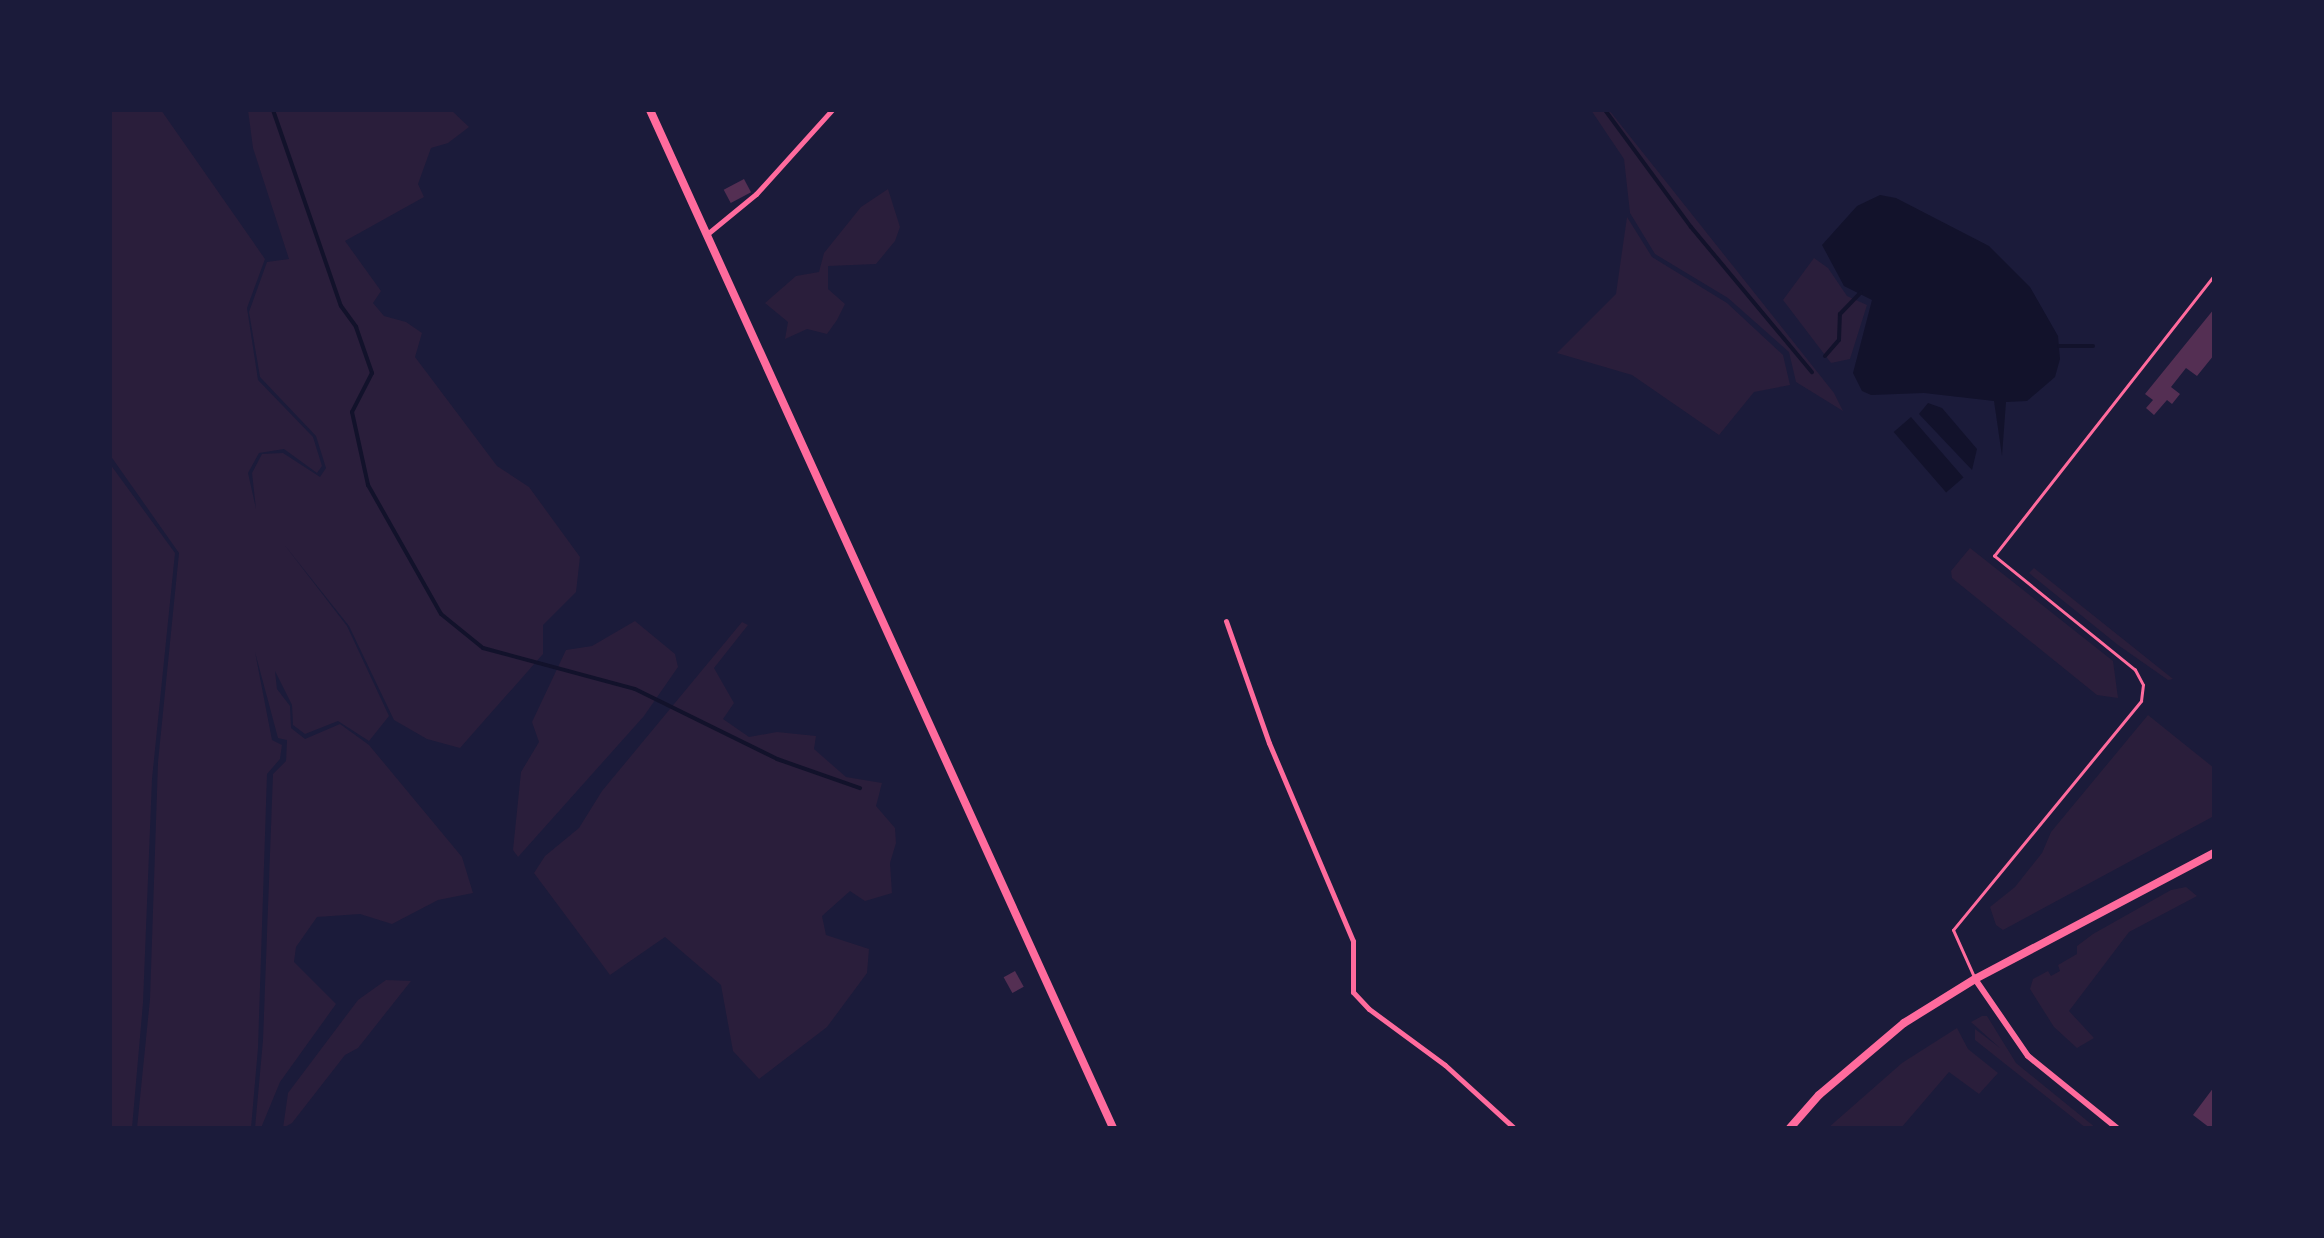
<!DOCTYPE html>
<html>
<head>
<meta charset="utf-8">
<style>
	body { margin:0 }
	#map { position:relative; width:2324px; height:1238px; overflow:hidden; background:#1b1b3a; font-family:Ubuntu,sans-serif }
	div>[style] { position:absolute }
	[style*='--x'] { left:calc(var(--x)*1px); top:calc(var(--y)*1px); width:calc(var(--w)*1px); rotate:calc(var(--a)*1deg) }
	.green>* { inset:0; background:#2a1e3b }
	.water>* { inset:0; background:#12122b; transform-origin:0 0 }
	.stream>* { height:4px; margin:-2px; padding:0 2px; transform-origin:2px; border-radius:2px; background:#12122b }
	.building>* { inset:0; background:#542f53; transform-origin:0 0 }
	.service>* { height:2.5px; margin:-1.25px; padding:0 1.25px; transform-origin:1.25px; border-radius:1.25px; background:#ff6b9d }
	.minor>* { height:5px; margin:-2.5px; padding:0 2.5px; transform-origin:2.5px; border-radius:2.5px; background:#ff6b9d }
	.tertiary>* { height:6px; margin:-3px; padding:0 3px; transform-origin:3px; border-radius:3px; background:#ff6b9d }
	.secondary>* { height:8px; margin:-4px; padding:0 4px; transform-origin:4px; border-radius:4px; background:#ff6b9d }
	.primary>* { height:8px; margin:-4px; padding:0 4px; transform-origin:4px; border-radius:4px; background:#ff6b9d }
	span { translate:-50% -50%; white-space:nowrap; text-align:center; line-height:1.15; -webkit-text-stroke:8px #1b1b3a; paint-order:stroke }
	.frame { position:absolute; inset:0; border:112px solid #1b1b3a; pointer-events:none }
</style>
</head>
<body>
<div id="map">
	<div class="green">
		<i style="clip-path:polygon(110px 110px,161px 110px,265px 259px,247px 308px,258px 380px,313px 437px,322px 466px,317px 473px,284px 449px,259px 453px,248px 473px,256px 509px,252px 473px,262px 454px,283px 453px,320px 477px,326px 468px,316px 436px,260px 377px,249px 312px,267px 262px,289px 259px,253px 148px,248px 110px,451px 110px,469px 127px,448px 143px,431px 148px,418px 184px,424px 197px,345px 241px,381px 291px,373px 303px,384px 316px,406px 322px,422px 333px,415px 357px,497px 466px,529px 487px,580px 557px,576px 592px,543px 625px,543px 654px,460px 748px,427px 739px,394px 720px,349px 626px,283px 543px,347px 626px,389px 716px,369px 741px,338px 721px,305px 734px,293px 725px,292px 705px,275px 671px,277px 689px,290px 706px,291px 728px,305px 739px,340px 724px,369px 745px,462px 857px,473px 893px,438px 900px,392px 924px,360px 914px,317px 917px,296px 947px,294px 962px,336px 1004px,280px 1082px,261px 1128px,255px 1128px,263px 1040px,273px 774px,286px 761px,287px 740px,278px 738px,255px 652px,272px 740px,282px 745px,280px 759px,267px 774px,258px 1048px,251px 1128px,137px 1128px,150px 999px,158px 762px,179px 553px,110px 455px)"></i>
		<i style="clip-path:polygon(1591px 110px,1609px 110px,1834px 393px,1843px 411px,1796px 382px,1789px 352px,1728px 298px,1655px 254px,1630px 213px,1624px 159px)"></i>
		<i style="clip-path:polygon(888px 189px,900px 227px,895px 241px,876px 264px,828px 266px,828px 289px,845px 304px,837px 320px,827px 334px,807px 329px,785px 339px,788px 322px,765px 303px,796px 276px,819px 272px,824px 253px,861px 207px)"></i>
		<i style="clip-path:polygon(1627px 217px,1652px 257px,1727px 303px,1783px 355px,1790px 385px,1754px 392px,1719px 435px,1632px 375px,1557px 353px,1616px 294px)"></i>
		<i style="clip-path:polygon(1814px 258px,1828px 268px,1847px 296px,1867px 305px,1850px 359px,1831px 363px,1783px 300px)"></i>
		<i style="clip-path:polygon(110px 464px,175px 553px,152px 779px,143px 1003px,132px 1128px,110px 1128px)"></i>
		<i style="clip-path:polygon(1970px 548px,2113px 661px,2118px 698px,2097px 695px,1952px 578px,1951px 571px)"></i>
		<i style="clip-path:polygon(2034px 568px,2173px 679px,2168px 680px,2118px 645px,2029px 573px)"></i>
		<i style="clip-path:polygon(635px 621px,675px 654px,678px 667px,644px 716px,518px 857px,513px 850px,521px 772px,539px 742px,532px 722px,566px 650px,592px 646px)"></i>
		<i style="clip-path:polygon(742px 622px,748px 625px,714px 668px,734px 703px,723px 719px,749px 737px,777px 732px,816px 736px,814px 749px,846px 777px,882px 783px,876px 806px,895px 828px,896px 843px,890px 863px,892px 893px,865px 901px,850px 891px,822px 916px,826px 935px,869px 949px,867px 973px,827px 1027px,759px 1079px,733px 1051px,721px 985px,665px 937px,610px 975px,534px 873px,545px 856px,579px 828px,602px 791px)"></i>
		<i style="clip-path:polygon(2148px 715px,2214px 768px,2214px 816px,2003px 930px,1996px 925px,1990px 907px,2015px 887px,2042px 853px,2051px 832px)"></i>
		<i style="clip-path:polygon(2186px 887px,2197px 896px,2129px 932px,2069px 1011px,2094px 1038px,2077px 1048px,2054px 1027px,2030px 989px,2033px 979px,2048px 971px,2051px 976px,2060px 971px,2058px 965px,2077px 954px,2077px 946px,2093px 934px,2171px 890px)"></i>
		<i style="clip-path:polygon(386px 980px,411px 981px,358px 1048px,345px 1055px,292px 1123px,283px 1128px,288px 1093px,358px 1000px)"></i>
		<i style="clip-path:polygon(1982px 1016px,1987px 1016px,2016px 1063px,2096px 1128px,2086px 1128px,1975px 1040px,1975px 1029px,2000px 1048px,1971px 1022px)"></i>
		<i style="clip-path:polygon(1957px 1028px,1968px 1049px,1998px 1073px,1979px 1094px,1949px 1072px,1901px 1128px,1828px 1128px,1902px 1063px)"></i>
	</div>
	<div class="water">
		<i style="clip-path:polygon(1880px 195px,1896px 198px,1989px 246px,2030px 287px,2058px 336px,2060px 359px,2055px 377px,2027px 401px,2006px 402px,2002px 456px,1994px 401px,1924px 393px,1871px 395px,1862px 391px,1853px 373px,1872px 300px,1844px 286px,1822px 245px,1857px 206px)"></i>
		<i style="clip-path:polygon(1928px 403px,1942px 408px,1977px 449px,1972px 470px,1919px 414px)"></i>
		<i style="left:1911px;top:417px;width:80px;height:23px;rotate:49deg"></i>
	</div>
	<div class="stream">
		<i style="--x:273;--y:110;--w:207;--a:70.9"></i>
		<i style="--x:341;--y:306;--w:26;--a:54"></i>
		<i style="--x:356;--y:327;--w:49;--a:70.8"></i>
		<i style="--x:372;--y:373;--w:44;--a:117.1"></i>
		<i style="--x:352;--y:412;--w:75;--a:77.6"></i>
		<i style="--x:368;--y:485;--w:148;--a:60.5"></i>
		<i style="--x:441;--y:614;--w:54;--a:39"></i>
		<i style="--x:483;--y:648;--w:157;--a:15.1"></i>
		<i style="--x:635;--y:689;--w:158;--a:26.2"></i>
		<i style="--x:777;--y:759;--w:88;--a:19.3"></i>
		<i style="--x:1605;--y:110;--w:145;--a:53.7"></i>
		<i style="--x:1691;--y:227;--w:189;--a:50.2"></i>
		<i style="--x:2059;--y:346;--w:34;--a:0"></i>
		<i style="--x:1825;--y:356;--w:21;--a:-49"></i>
		<i style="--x:1839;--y:340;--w:26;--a:-88"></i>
		<i style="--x:1840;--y:314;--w:30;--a:-46"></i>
	</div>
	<div class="building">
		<i style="left:744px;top:179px;width:15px;height:23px;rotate:62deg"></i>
		<i style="clip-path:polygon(2214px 309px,2214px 355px,2197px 376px,2186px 368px,2171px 387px,2180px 394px,2172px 404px,2167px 400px,2154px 415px,2146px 408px,2153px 400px,2145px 394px)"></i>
		<i style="left:1015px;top:971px;width:18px;height:13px;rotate:61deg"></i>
		<i style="clip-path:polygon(2214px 1087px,2214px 1128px,2210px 1128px,2193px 1115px)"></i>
	</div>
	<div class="service">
		<i style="--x:1974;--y:977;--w:51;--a:-114.1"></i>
		<i style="--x:1953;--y:930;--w:296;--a:-50.6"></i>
		<i style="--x:2141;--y:701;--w:16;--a:-83"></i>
		<i style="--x:2143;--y:685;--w:17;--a:-118"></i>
		<i style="--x:2135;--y:670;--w:181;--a:-141"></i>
		<i style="--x:1994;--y:556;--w:357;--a:-51.9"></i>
	</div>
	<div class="minor">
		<i style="--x:706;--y:235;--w:65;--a:-39.4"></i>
		<i style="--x:756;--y:194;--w:113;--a:-47.9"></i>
		<i style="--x:1226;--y:621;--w:129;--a:70.6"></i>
		<i style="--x:1269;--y:743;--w:215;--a:67"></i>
		<i style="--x:1353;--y:941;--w:51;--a:90"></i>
		<i style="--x:1353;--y:992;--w:23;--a:47"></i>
		<i style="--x:1369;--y:1009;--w:94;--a:36.4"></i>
		<i style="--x:1445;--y:1065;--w:93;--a:42.4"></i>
	</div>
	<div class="tertiary">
		<i style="--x:1975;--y:979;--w:93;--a:55.5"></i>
		<i style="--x:2028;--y:1056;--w:114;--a:39"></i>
	</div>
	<div class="secondary">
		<i style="--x:1790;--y:1128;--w:44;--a:-48.7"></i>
		<i style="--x:1819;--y:1095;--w:111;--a:-40.3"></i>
		<i style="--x:1904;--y:1023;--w:84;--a:-31.8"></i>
		<i style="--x:1975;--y:979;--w:270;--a:-27.8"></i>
	</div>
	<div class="primary">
		<i style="--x:650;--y:110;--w:1118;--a:65.54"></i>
	</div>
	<div class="frame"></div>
</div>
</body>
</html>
